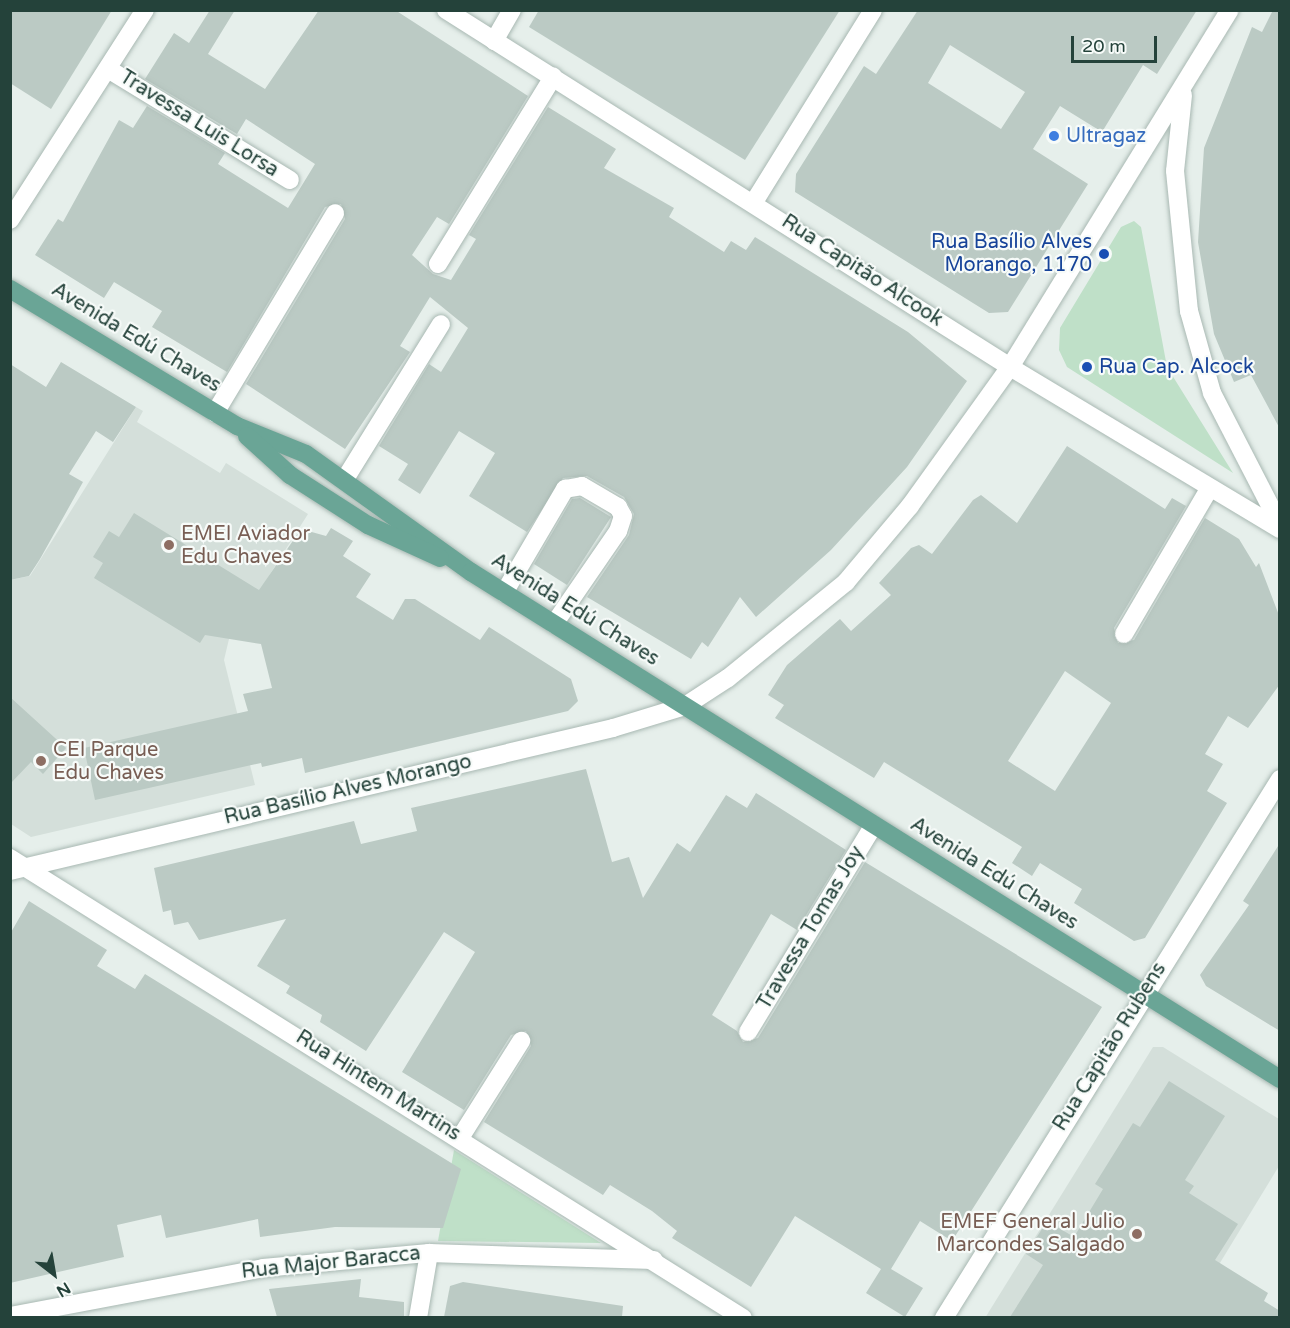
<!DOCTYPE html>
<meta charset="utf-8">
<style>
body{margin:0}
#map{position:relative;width:1290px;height:1328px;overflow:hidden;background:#e6efeb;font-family:"Varela Round",sans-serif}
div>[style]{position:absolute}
.built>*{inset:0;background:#d4dfda}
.green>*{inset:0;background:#bfe0c8}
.building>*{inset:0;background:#bbcac4}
.roads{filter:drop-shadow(0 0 2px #a8b8b2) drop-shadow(0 0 2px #a8b8b2)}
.minor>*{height:18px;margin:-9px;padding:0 9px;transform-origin:9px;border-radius:9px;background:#fff}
.major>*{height:18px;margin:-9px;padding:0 9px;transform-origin:9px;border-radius:9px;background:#6aa596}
.dots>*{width:16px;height:16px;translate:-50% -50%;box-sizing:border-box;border:3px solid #f7fbf9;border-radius:50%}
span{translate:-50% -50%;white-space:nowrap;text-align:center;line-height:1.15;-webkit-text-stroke:4.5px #f7fbf9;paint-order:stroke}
.street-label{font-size:20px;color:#24423a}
.shop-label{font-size:20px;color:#366cbe}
.left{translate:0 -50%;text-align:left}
.transit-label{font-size:20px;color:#164399}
.right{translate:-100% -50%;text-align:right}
.education-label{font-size:20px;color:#785e54}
.frame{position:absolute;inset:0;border:12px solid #24423a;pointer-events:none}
.north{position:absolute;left:24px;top:1244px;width:60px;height:60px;-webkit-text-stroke:4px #f7fbf9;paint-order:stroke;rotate:149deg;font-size:16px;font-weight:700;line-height:24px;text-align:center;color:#24423a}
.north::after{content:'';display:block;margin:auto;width:21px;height:27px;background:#24423a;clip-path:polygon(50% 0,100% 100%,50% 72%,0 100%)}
.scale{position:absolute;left:1071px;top:36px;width:86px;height:27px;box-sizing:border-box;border:3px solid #24423a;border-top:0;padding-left:8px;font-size:18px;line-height:21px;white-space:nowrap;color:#24423a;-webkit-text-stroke:4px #f7fbf9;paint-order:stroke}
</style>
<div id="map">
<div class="built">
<div style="clip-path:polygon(136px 407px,143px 411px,137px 422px,220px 473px,226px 463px,308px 514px,229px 639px,224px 660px,255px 785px,31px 837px,11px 824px,10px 580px,30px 576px)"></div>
<div style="clip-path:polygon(1153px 1047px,1163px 1047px,1279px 1119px,1279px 1166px,1187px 1317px,985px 1318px)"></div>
</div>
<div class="green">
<div style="clip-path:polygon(1134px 221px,1141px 227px,1167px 367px,1233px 473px,1067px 367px,1059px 350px,1060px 328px,1121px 227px)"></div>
<div style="clip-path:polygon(454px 1150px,601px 1243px,438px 1241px)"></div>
</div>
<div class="building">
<div style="clip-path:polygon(10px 10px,112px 10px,51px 109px,10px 83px)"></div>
<div style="clip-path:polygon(210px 10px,235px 10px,208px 54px,265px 89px,319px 10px,395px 10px,528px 96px,449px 224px,437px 217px,412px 255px,433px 274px,451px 280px,476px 239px,469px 235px,548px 107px,616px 149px,604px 168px,674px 208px,669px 217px,724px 252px,731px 241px,746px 250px,755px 237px,908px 332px,967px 381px,907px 467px,831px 550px,756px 617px,740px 597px,708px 647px,702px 642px,691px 659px,587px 597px,629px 535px,634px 514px,624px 497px,587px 476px,563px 478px,527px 532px,469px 496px,495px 453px,459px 431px,420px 494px,398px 480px,408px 464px,379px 446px,429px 364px,441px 372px,468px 328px,430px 297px,400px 346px,410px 352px,345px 449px,246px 384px,345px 219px,341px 204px,325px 207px,227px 372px,152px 327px,162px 311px,114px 282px,104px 298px,35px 255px,58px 219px,63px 222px,119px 120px,133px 128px,147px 106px,225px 153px,218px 164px,288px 208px,315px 164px,246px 119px,237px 134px,145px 79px,174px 33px,189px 43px)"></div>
<div style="clip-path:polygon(539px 10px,840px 10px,745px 160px,529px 27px)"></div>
<div style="clip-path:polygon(evenodd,918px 10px,1197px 10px,1157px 74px,1143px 65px,1102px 132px,1060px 106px,1033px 149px,1088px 184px,1008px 312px,989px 313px,795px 192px,796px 174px,864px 66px,876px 74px,918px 10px,950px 45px,1025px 92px,1001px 129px,928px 83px,950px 45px)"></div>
<div style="clip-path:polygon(1273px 10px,1280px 10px,1280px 429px,1251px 375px,1234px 382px,1214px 334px,1198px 242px,1204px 148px,1252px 27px,1262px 32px)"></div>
<div style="clip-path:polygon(61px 362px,136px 407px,113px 442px,96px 431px,69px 474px,83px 482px,40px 559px,29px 576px,10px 580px,10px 364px,46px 387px)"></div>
<div style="clip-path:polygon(evenodd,1067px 446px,1165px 509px,1172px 498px,1186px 506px,1114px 628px,1118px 643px,1134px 640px,1205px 518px,1239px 539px,1256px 567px,1259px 563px,1280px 618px,1280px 684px,1248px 728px,1228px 716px,1205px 754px,1223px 764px,1207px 791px,1227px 803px,1145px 938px,1134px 941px,1074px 903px,1082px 889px,1040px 863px,1032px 876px,1012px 863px,1022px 847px,884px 762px,874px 778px,775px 718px,784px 705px,768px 695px,787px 665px,840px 619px,851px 631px,891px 595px,879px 583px,911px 548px,919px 545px,932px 554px,973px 500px,981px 495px,1017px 523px,1067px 446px,1065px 671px,1111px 703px,1055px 791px,1008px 761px,1065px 671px)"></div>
<div style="clip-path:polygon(580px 498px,611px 517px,567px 585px,534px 564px,572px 499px)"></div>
<div style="clip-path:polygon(134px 513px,259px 590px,301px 529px,326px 536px,331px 528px,353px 541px,343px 556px,371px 574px,356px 597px,393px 620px,405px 599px,415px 599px,480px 640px,489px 627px,571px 679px,578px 701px,568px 711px,305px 773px,302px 758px,262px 767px,261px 763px,95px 800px,84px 748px,248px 711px,243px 694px,272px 688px,261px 644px,205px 635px,200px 643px,94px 578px,103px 563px,93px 557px,109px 531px,119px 537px)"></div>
<div style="clip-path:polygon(10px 697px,66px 748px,43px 774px,31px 762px,10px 784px)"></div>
<div style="clip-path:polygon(586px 769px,612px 862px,629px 857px,643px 898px,677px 843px,690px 852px,726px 795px,747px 808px,756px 793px,846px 850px,797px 930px,771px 914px,712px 1015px,737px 1031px,743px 1042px,758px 1038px,865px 862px,1102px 1007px,952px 1241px,920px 1221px,891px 1269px,923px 1288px,905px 1317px,866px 1293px,881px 1269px,795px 1216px,751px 1287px,672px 1238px,677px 1231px,652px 1211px,610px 1185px,603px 1195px,484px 1122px,531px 1046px,526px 1031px,511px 1035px,464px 1110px,402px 1072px,475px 952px,444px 932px,366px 1051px,320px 1022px,322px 1015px,286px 993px,290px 986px,257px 966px,286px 919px,199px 940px,188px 922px,174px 925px,171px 910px,163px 912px,154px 868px,354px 821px,361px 844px,417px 831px,411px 808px)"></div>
<div style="clip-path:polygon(1280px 843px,1280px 1031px,1206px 986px,1200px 975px,1249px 905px,1243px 901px)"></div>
<div style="clip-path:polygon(29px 901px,107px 950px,97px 966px,135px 989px,145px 974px,461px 1169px,443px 1228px,335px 1227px,260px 1237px,258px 1219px,166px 1238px,161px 1215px,117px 1225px,124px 1257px,10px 1283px,10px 934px)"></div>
<div style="clip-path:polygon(1169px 1081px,1225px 1116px,1185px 1180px,1194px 1186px,1189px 1193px,1238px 1224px,1215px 1260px,1268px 1293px,1264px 1301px,1280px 1311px,1280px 1317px,1010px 1317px,1043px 1265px,1026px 1254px,1047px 1221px,1074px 1237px,1103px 1189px,1095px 1184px,1133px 1123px,1140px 1127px)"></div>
<div style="clip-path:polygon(361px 1279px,359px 1297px,404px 1302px,404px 1317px,277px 1317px,269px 1289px)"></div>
<div style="clip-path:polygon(463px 1282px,623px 1306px,622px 1317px,444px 1317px,450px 1286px)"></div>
</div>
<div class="roads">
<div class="minor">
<div style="left:446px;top:10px;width:667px;rotate:32.33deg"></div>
<div style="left:1010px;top:367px;width:315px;rotate:31deg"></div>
<div style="left:494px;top:41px;width:36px;rotate:-60deg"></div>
<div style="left:108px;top:69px;width:213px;rotate:31.4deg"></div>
<div style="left:1183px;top:95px;width:76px;rotate:96deg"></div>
<div style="left:1175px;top:171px;width:141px;rotate:84.3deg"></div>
<div style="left:1189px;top:311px;width:85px;rotate:74.3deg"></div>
<div style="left:1212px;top:393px;width:148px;rotate:62.7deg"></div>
<div style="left:754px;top:202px;width:226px;rotate:-58.2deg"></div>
<div style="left:10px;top:220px;width:250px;rotate:-57.3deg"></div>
<div style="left:438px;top:264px;width:220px;rotate:-58.4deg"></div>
<div style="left:215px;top:413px;width:233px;rotate:-59deg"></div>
<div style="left:345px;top:479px;width:182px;rotate:-58.2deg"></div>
<div style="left:504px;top:593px;width:121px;rotate:-59.6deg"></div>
<div style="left:565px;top:489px;width:17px;rotate:-10deg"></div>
<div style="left:582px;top:486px;width:42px;rotate:30.3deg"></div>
<div style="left:618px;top:507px;width:10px;rotate:61deg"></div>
<div style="left:623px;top:516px;width:16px;rotate:108deg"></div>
<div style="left:618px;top:531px;width:113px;rotate:124.5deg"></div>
<div style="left:1124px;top:634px;width:168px;rotate:-59.6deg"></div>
<div style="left:10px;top:858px;width:865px;rotate:32.11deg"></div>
<div style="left:10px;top:871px;width:620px;rotate:-13.34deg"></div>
<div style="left:613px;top:728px;width:75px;rotate:-17deg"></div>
<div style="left:685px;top:706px;width:51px;rotate:-33.1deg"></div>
<div style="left:728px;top:678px;width:152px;rotate:-39.1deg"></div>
<div style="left:846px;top:582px;width:99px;rotate:-49.9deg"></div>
<div style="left:910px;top:506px;width:171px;rotate:-54.3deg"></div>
<div style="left:1010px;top:367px;width:419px;rotate:-58.4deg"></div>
<div style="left:748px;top:1032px;width:242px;rotate:-58.7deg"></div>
<div style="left:460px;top:1138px;width:115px;rotate:-57.8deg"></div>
<div style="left:10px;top:1316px;width:258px;rotate:-10.7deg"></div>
<div style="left:263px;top:1268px;width:167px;rotate:-5.2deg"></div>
<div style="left:429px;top:1253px;width:225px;rotate:1.8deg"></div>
<div style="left:418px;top:1318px;width:66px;rotate:-80.4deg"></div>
<div style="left:944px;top:1318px;width:635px;rotate:-58.06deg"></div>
</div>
<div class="major">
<div style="left:10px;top:289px;width:265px;rotate:31.1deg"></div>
<div style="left:237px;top:426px;width:74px;rotate:22.1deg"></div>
<div style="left:306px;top:454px;width:203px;rotate:35.6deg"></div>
<div style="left:471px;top:572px;width:955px;rotate:32.08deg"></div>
<div style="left:247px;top:436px;width:58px;rotate:42.2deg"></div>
<div style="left:290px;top:475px;width:93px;rotate:32.7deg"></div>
<div style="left:368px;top:525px;width:79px;rotate:24.6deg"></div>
</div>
</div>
<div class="dots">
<div style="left:1054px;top:136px;background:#3f7fe0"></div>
<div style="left:1104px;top:254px;background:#1a4fb4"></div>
<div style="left:1087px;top:367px;background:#1a4fb4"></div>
<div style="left:169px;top:545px;background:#8d6e63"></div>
<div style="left:41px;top:761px;background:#8d6e63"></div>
<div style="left:1137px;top:1234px;background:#8d6e63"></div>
</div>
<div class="street-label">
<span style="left:199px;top:124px;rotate:32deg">Travessa Luis Lorsa</span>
<span style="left:862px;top:271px;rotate:33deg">Rua Capitão Alcook</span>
<span style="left:136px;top:338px;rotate:31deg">Avenida Edú Chaves</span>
<span style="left:575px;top:610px;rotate:32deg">Avenida Edú Chaves</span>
<span style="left:348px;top:790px;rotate:-13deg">Rua Basílio Alves Morango</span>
<span style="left:994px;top:874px;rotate:32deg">Avenida Edú Chaves</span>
<span style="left:811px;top:928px;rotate:-59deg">Travessa Tomas Joy</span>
<span style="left:1110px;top:1047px;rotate:-58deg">Rua Capitão Rubens</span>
<span style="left:378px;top:1086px;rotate:32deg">Rua Hintem Martins</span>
<span style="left:331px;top:1263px;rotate:-6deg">Rua Major Baracca</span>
</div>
<div class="shop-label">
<span class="left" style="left:1066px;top:136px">Ultragaz</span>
</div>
<div class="transit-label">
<span class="right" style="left:1092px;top:254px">Rua Basílio Alves<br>Morango, 1170</span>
<span class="left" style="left:1099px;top:367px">Rua Cap. Alcock</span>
</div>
<div class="education-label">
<span class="left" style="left:181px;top:546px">EMEI Aviador<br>Edu Chaves</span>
<span class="left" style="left:53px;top:762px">CEI Parque<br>Edu Chaves</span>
<span class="right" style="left:1125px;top:1234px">EMEF General Julio<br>Marcondes Salgado</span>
</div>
<div class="frame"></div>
<div class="north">N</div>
<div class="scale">20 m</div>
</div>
